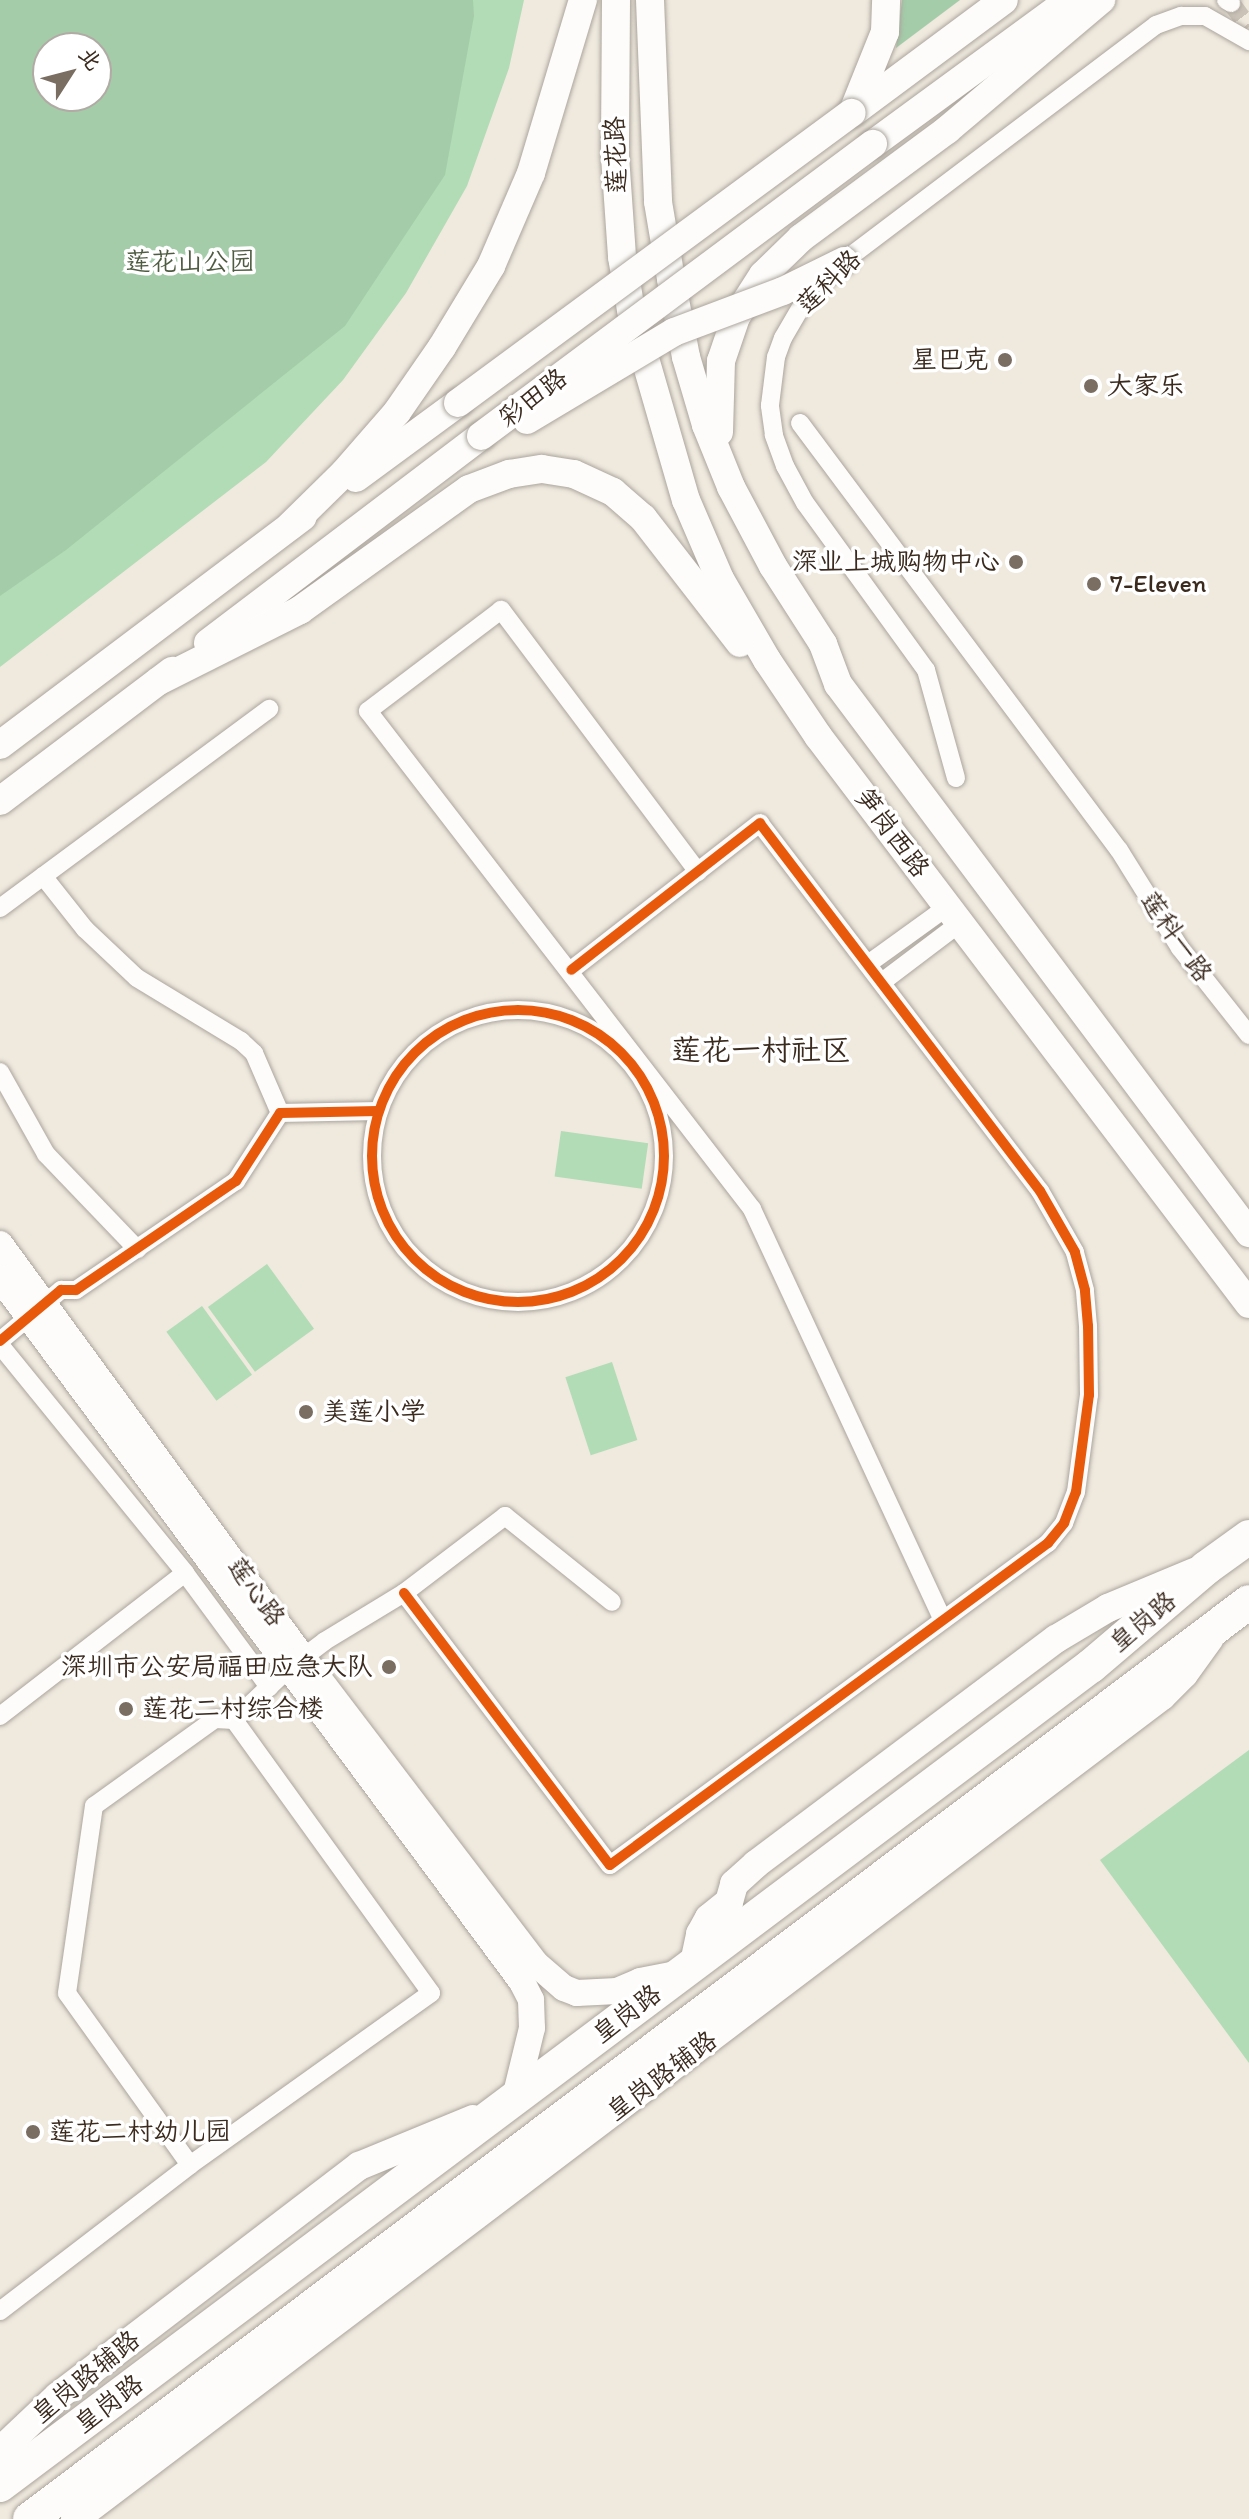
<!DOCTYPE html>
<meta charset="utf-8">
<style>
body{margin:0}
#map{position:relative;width:1249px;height:2519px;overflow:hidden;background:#efe9de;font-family:Itim,"LXGW WenKai TC",sans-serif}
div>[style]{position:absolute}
.green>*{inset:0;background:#b1dcb5;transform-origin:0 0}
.forest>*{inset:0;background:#a4cca9}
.street-tunnel>*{height:18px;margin-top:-9px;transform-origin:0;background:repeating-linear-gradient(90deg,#cbc3b8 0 18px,transparent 0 27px)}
.roads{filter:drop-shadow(0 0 2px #aba59d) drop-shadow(0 0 2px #aba59d)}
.street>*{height:18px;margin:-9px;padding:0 9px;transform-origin:9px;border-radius:9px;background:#fdfcfa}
.street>.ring{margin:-9px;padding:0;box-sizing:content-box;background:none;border:18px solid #fdfcfa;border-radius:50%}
.secondary>*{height:26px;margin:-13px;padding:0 13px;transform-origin:13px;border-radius:13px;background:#fdfcfa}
.primary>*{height:28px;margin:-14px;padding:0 14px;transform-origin:14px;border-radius:14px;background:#fdfcfa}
.highway>*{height:34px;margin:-17px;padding:0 17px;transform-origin:17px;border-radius:17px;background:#fdfcfa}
.bridges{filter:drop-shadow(0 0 2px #aba59d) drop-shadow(0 0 2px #aba59d)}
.primary-bridge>*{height:28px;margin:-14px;padding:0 14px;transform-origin:14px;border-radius:14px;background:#fdfcfa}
.cycleway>*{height:10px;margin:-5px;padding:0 5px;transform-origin:5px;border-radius:5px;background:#e8590c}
.cycleway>.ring{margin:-5px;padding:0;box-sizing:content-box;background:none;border:10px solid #e8590c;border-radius:50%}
.dots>*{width:22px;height:22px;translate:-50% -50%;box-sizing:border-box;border:4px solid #fff;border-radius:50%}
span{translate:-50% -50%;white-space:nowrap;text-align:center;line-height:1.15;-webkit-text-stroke:7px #fff;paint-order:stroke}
.street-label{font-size:26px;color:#3b2a1e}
.park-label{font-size:26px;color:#4f5c41}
.poi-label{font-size:26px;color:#3b2a1e}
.right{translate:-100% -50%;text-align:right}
.left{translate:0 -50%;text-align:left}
.quarter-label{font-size:30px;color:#3b2a1e}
.north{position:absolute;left:32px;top:32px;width:80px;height:80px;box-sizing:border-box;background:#fff;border:2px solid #b1aaa5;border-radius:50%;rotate:54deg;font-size:22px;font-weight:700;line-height:32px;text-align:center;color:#3b2a1e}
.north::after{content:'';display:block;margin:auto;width:28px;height:36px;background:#7a6d61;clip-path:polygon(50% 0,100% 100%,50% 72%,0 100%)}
</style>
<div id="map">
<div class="green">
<div style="clip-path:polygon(evenodd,0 0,524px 0,509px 68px,467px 186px,406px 293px,343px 380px,266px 462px,0 667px,0 0,48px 48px,96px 48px,96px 96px,48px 96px,48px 48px)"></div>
<div style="left:561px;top:1131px;width:88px;height:46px;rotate:8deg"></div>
<div style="left:267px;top:1264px;width:80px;height:73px;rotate:54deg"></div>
<div style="left:202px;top:1306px;width:85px;height:44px;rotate:54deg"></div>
<div style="left:612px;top:1362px;width:82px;height:49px;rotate:72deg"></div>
<div style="clip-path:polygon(1249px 1750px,1249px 2063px,1100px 1860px)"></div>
</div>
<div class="forest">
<div style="clip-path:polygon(evenodd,0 0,473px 0,474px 16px,445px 175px,345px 326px,66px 550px,0 596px,0 0,96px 48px,96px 96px,48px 96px,48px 48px,96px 48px)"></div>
<div style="clip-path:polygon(902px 0,960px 0,896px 48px)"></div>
</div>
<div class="street-tunnel">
<div style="left:1231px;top:3px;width:30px;rotate:53deg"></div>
</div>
<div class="roads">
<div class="street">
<div style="left:1226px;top:0;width:6px;rotate:31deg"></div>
<div style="left:800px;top:423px;width:533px;rotate:53.24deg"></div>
<div style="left:1119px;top:850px;width:115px;rotate:58.1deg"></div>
<div style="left:1180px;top:948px;width:111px;rotate:51.6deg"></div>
<div style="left:956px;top:778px;width:112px;rotate:-105.5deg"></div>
<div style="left:926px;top:670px;width:206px;rotate:-125.9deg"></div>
<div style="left:805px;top:503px;width:42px;rotate:-118.4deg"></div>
<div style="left:785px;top:466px;width:33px;rotate:-110deg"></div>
<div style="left:774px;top:435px;width:30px;rotate:-98deg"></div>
<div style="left:770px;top:405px;width:48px;rotate:-82.9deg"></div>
<div style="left:776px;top:357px;width:20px;rotate:-70deg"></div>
<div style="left:783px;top:338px;width:44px;rotate:-59.9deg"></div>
<div style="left:805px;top:300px;width:55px;rotate:-45deg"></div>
<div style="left:844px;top:261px;width:391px;rotate:-37.1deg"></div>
<div style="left:1156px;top:25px;width:27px;rotate:-20deg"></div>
<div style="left:1181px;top:16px;width:24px"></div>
<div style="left:1205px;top:16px;width:51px;rotate:29.6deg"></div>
<div style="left:698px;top:872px;width:328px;rotate:-126.9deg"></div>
<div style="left:501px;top:610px;width:167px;rotate:142.8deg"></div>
<div style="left:368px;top:711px;width:629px;rotate:52.36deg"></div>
<div style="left:752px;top:1209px;width:453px;rotate:65.1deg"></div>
<div style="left:43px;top:876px;width:68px;rotate:51.6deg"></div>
<div style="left:85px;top:929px;width:71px;rotate:43.3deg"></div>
<div style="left:137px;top:978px;width:122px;rotate:31.2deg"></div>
<div style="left:241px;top:1041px;width:18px;rotate:43deg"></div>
<div style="left:254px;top:1053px;width:65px;rotate:66.6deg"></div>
<div style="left:0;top:908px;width:335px;rotate:-36.5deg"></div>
<div style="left:868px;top:964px;width:97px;rotate:-35.8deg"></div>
<div style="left:882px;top:982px;width:98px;rotate:-37.1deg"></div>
<div class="ring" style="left:372px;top:1010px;width:274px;height:274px"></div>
<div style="left:0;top:1072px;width:94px;rotate:60.7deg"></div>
<div style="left:46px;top:1154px;width:132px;rotate:46.2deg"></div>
<div style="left:0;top:1341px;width:80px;rotate:-39.9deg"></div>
<div style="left:61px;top:1290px;width:15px"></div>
<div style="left:76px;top:1290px;width:194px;rotate:-34.3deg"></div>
<div style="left:236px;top:1181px;width:81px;rotate:-57.1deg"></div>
<div style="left:280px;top:1113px;width:98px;rotate:-1.2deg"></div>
<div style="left:0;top:1345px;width:294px;rotate:50.9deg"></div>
<div style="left:185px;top:1573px;width:142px;rotate:53.6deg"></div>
<div style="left:404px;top:1593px;width:341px;rotate:52.9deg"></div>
<div style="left:610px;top:1865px;width:544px;rotate:-36.32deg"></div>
<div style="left:1048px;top:1543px;width:26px;rotate:-51deg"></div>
<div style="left:1064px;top:1523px;width:33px;rotate:-69deg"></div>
<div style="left:1076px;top:1492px;width:98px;rotate:-82.4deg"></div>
<div style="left:1089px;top:1395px;width:69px;rotate:-90.8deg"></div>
<div style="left:1088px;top:1326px;width:36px;rotate:-95deg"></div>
<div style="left:1085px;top:1290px;width:39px;rotate:-105deg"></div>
<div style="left:1075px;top:1252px;width:70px;rotate:-119.8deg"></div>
<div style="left:1040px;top:1191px;width:462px;rotate:-127.3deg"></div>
<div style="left:760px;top:823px;width:239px;rotate:142.1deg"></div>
<div style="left:0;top:1716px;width:234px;rotate:-37.7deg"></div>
<div style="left:190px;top:2165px;width:211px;rotate:-125.6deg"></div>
<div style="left:67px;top:1993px;width:189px;rotate:-81.8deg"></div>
<div style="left:94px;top:1806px;width:149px;rotate:-35.7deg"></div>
<div style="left:215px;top:1719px;width:19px;rotate:3deg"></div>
<div style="left:234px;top:1720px;width:74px;rotate:-43.4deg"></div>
<div style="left:288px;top:1669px;width:46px;rotate:-37.1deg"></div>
<div style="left:325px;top:1641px;width:92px;rotate:-31.3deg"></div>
<div style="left:404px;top:1593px;width:127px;rotate:-37.3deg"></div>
<div style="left:505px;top:1516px;width:137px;rotate:38.8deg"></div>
<div style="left:0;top:2311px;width:240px;rotate:-37.5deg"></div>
<div style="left:190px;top:2165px;width:296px;rotate:-35.5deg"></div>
<div style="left:431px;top:1993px;width:337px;rotate:-125.8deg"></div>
</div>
<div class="secondary">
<div style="left:0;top:1244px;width:513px;rotate:53.8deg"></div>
<div style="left:303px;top:1658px;width:383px;rotate:52.7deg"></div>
<div style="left:535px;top:1963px;width:38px;rotate:41deg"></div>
<div style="left:564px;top:1988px;width:14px;rotate:21deg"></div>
<div style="left:577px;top:1993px;width:40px;rotate:-2.9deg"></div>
<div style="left:617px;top:1991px;width:25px;rotate:-23deg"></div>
<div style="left:640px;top:1981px;width:38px;rotate:-11deg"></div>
<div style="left:0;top:1278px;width:876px;rotate:53.44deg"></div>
<div style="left:522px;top:1982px;width:20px;rotate:63deg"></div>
<div style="left:531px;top:2000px;width:28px;rotate:88deg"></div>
<div style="left:532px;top:2028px;width:72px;rotate:103.7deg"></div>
</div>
<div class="primary">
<div style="left:616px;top:0;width:156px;rotate:90.4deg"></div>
<div style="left:615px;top:156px;width:101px;rotate:86deg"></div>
<div style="left:622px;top:257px;width:54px;rotate:80.4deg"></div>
<div style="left:631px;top:310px;width:198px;rotate:73.9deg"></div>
<div style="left:686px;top:500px;width:86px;rotate:66.7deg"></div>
<div style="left:720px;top:579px;width:94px;rotate:59.9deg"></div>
<div style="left:767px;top:660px;width:92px;rotate:56.1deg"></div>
<div style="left:818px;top:736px;width:713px;rotate:52.81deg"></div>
<div style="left:650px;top:0;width:202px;rotate:87.7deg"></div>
<div style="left:658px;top:202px;width:78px;rotate:80.4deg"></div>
<div style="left:671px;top:279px;width:79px;rotate:79.1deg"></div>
<div style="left:686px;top:357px;width:71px;rotate:73.6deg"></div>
<div style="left:706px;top:425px;width:67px;rotate:68deg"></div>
<div style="left:731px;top:487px;width:89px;rotate:62deg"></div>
<div style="left:773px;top:566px;width:93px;rotate:57.3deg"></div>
<div style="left:823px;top:644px;width:43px;rotate:69.4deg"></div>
<div style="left:838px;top:684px;width:686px;rotate:53.18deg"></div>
<div style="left:854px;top:109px;width:83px;rotate:-68.1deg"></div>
<div style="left:885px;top:32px;width:32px;rotate:-88deg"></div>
<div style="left:852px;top:113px;width:189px;rotate:-36.6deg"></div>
<div style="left:873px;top:144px;width:244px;rotate:-36.2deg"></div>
<div style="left:719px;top:432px;width:71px;rotate:-88.4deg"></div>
<div style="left:721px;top:361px;width:46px;rotate:-71.2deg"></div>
<div style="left:736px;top:317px;width:50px;rotate:-57.3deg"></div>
<div style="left:763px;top:275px;width:53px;rotate:-44.2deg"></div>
<div style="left:801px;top:238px;width:182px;rotate:-36.5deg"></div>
<div style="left:947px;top:130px;width:202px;rotate:-40.2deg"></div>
<div style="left:356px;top:478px;width:127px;rotate:-36.3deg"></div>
<div style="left:290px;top:526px;width:76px;rotate:-44.5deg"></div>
<div style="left:344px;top:473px;width:81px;rotate:-49deg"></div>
<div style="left:397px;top:412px;width:79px;rotate:-55.3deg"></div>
<div style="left:442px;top:347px;width:95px;rotate:-58.8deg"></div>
<div style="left:491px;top:266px;width:101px;rotate:-66.7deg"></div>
<div style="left:531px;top:173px;width:181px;rotate:-73.3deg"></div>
<div style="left:208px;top:643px;width:343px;rotate:-37.2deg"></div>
<div style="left:159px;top:681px;width:158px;rotate:-26.7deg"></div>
<div style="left:300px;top:610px;width:208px;rotate:-35.6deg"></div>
<div style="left:469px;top:489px;width:43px;rotate:-20.6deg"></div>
<div style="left:509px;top:474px;width:33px;rotate:-9deg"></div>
<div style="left:542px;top:469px;width:32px;rotate:9deg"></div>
<div style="left:574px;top:474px;width:43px;rotate:24.8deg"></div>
<div style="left:613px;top:492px;width:40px;rotate:41deg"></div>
<div style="left:643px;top:518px;width:158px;rotate:52.2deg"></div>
<div style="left:0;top:745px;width:379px;rotate:-37deg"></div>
<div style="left:0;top:801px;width:216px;rotate:-37.1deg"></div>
<div style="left:694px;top:1963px;width:30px;rotate:-78deg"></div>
<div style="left:700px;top:1934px;width:18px;rotate:-61deg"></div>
<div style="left:709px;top:1918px;width:26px;rotate:-39deg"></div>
<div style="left:729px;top:1902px;width:19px;rotate:-74deg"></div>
<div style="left:734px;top:1884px;width:30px;rotate:-42deg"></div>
<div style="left:756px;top:1864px;width:375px;rotate:-36.9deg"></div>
<div style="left:1056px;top:1639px;width:61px;rotate:-30.8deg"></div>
<div style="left:1108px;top:1608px;width:93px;rotate:-22.7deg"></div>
<div style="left:0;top:2451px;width:80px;rotate:-43.5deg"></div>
<div style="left:58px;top:2396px;width:379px;rotate:-37.4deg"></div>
<div style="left:359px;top:2166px;width:123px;rotate:-22.4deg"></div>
<div style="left:75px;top:2519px;width:1363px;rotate:-37.13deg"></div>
<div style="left:1162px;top:1696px;width:31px;rotate:-45deg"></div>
<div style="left:1184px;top:1674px;width:44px;rotate:-54.2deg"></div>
</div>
<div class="highway">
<div style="left:0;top:2485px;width:1364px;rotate:-36.9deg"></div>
<div style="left:1091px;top:1666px;width:151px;rotate:-40.4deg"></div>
<div style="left:1206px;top:1568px;width:53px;rotate:-35.8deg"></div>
<div style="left:30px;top:2519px;width:1525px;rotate:-36.95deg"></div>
</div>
</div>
<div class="bridges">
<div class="primary-bridge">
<div style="left:458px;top:403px;width:489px;rotate:-36.4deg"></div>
<div style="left:527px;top:420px;width:171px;rotate:-30.9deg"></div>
<div style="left:674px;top:332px;width:116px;rotate:-20.6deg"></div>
<div style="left:783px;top:291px;width:68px;rotate:-26.2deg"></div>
<div style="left:481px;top:436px;width:489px;rotate:-36.7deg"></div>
</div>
</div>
<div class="cycleway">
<div class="ring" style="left:372px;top:1010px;width:282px;height:282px"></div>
<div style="left:0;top:1341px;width:80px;rotate:-39.9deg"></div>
<div style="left:61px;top:1290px;width:15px"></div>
<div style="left:76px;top:1290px;width:194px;rotate:-34.3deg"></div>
<div style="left:236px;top:1181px;width:81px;rotate:-57.1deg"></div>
<div style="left:280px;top:1113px;width:98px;rotate:-1.2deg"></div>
<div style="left:404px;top:1593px;width:341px;rotate:52.9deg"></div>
<div style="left:610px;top:1865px;width:544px;rotate:-36.32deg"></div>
<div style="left:1048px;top:1543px;width:26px;rotate:-51deg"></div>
<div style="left:1064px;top:1523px;width:33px;rotate:-69deg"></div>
<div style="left:1076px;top:1492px;width:98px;rotate:-82.4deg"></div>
<div style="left:1089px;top:1395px;width:69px;rotate:-90.8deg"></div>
<div style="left:1088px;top:1326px;width:36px;rotate:-95deg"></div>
<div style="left:1085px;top:1290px;width:39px;rotate:-105deg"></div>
<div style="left:1075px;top:1252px;width:70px;rotate:-119.8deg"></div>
<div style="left:1040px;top:1191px;width:462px;rotate:-127.3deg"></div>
<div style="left:760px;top:823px;width:239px;rotate:142.1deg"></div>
</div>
<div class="dots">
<div style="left:1005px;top:360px;background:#7a6d61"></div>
<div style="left:1091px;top:386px;background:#7a6d61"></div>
<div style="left:1016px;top:562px;background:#7a6d61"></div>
<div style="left:1094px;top:584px;background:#7a6d61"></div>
<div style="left:306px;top:1412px;background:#7a6d61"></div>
<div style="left:389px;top:1667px;background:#7a6d61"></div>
<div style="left:126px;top:1709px;background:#7a6d61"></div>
<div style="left:33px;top:2132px;background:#7a6d61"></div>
</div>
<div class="street-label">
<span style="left:616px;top:155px;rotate:-92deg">莲花路</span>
<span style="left:829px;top:282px;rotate:-45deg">莲科路</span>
<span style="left:533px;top:398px;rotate:-37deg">彩田路</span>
<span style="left:892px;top:833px;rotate:53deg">笋岗西路</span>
<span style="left:1176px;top:937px;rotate:55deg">莲科一路</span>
<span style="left:256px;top:1592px;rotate:54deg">莲心路</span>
<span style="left:1143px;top:1622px;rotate:-40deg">皇岗路</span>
<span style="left:627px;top:2014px;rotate:-37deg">皇岗路</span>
<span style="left:662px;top:2076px;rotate:-37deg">皇岗路辅路</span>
<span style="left:86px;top:2377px;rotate:-39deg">皇岗路辅路</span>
<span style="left:109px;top:2404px;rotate:-37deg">皇岗路</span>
</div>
<div class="park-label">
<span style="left:190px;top:262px">莲花山公园</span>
</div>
<div class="poi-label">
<span class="right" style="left:989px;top:360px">星巴克</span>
<span class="left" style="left:1107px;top:386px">大家乐</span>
<span class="right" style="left:1000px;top:562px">深业上城购物中心</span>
<span class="left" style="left:1110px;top:584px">7-Eleven</span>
<span class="left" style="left:322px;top:1412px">美莲小学</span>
<span class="right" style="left:373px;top:1667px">深圳市公安局福田应急大队</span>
<span class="left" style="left:142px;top:1709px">莲花二村综合楼</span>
<span class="left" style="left:49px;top:2132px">莲花二村幼儿园</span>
</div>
<div class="quarter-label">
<span style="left:761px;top:1050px">莲花一村社区</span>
</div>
<div class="north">北</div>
</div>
